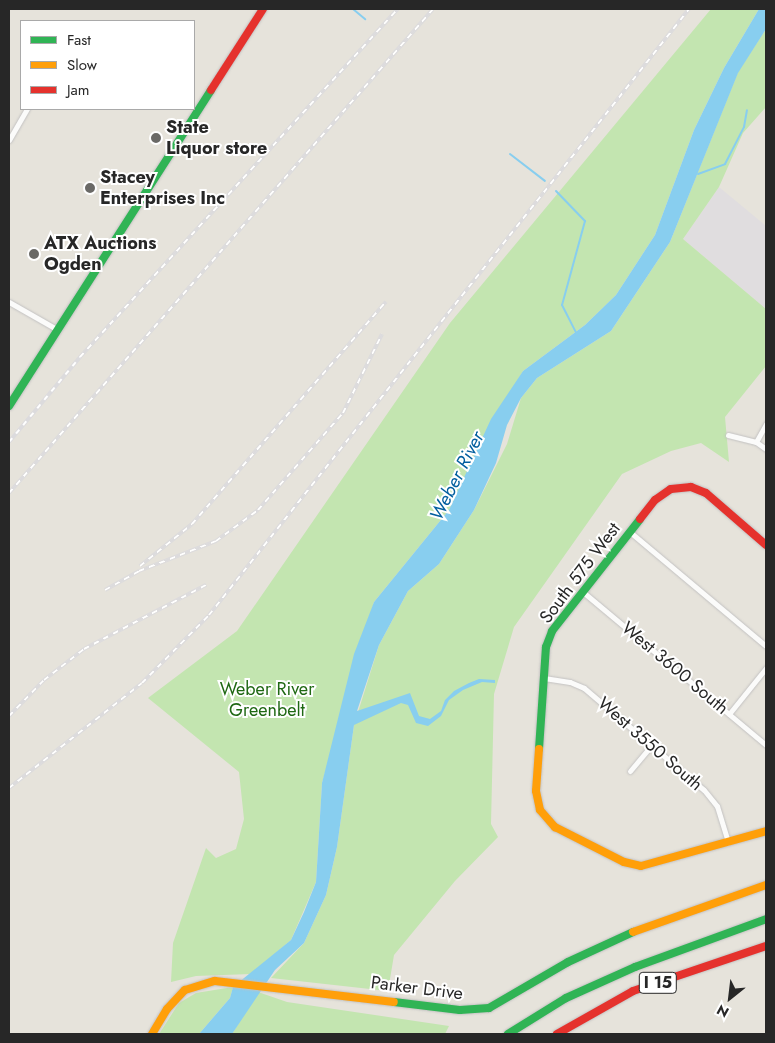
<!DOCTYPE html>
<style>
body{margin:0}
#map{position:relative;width:775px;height:1043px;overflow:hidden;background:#e6e3db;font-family:Jost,sans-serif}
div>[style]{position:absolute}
.industrial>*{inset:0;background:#e0dddf}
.green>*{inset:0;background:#c3e5b0}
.water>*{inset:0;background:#88ceef}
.stream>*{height:2px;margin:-1px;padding:0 1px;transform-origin:1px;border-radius:1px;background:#88ceef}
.roads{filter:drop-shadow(0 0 1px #c3c2c2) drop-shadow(0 0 1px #c3c2c2)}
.street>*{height:5px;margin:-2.5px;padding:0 2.5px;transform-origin:2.5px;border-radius:2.5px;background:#fbfbfa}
.fast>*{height:8px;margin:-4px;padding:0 4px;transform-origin:4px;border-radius:4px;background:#30b455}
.slow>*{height:8px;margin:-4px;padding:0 4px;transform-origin:4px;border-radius:4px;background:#ff9f0a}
.jam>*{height:8px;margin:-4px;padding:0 4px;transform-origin:4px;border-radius:4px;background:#e5322d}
.rail>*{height:4px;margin-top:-2px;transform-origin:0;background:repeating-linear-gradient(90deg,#fff 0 5.5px,#dcdbdd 0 11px);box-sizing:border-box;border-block:1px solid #dcdbdd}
.dots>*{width:14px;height:14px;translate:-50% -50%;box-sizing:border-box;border:2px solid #fff;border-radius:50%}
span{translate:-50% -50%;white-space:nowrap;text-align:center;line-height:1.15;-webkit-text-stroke:4px #fff;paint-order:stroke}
.shield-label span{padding:1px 4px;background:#fff;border:1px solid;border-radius:4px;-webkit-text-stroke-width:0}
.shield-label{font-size:16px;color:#272727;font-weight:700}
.poi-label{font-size:18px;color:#272727;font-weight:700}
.left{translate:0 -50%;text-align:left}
.street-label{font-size:18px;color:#272727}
.park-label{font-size:18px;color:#1f6813}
.water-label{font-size:19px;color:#035f9f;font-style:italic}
.frame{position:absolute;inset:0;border:10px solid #272727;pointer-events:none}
.legend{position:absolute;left:20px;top:20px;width:175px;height:90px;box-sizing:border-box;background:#fff;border:1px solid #a9a9a9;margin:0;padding:6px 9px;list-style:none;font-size:15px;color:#272727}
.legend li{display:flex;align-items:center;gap:10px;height:25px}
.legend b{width:25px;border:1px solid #a9a9a9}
.north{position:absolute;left:705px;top:973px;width:50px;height:50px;-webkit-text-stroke:4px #fff;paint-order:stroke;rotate:209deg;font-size:14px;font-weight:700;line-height:20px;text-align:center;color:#272727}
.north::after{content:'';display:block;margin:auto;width:18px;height:22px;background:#272727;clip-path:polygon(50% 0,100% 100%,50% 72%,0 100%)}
</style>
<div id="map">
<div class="industrial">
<div style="clip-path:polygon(719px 187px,766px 226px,766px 309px,683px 239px)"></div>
</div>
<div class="green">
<div style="clip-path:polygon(711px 9px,759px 9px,724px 68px,694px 130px,655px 235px,616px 295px,585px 325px,523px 371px,482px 442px,449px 510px,374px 602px,322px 783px,316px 882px,291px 940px,251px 974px,196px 976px,171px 982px,173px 943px,206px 848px,216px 858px,236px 849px,244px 819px,239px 772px,148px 698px,237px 631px,450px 323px)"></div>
<div style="clip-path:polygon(766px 29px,766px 107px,743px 133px,719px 187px,683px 239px,766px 309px,766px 366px,725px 417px,729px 462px,701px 443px,671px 451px,622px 474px,514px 627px,494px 694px,491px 824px,498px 837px,455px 881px,394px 955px,388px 991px,271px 978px,304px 943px,326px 895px,337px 847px,354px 725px,379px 645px,408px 591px,439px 564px,474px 510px,507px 444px,521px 398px,537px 378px,611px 331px,670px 242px,738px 72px)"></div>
<div style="clip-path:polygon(233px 987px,230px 998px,199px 1034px,159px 1034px,179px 1003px,196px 993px)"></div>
<div style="clip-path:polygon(258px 992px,287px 1002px,449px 1026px,445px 1034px,232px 1034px)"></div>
</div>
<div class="water">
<div style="clip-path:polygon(759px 9px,766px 9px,766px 29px,738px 73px,670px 242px,611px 331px,537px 378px,521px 398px,507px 425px,496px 463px,474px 510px,439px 564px,408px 591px,379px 645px,357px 711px,410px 693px,419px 716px,430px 719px,441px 711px,445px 700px,454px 691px,469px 683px,479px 679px,495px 680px,495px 683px,482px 682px,463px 690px,449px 700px,441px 716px,428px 726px,416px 723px,408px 705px,401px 703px,354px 725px,337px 847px,326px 895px,304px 943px,275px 970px,232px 1034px,199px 1034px,230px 998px,233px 987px,291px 940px,304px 912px,316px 882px,322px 783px,354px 654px,374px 602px,449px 510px,491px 419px,523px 371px,585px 325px,616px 295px,655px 235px,694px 130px,724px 68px)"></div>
</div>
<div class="stream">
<div style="left:353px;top:9px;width:16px;rotate:40deg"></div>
<div style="left:510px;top:154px;width:44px;rotate:37.6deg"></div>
<div style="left:698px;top:174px;width:29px;rotate:-20deg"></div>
<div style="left:725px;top:164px;width:42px;rotate:-62.8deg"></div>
<div style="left:744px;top:127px;width:17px;rotate:-80deg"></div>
<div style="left:556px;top:191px;width:42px;rotate:46deg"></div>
<div style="left:585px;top:221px;width:87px;rotate:105.3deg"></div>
<div style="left:562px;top:305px;width:33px;rotate:63deg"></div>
</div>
<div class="roads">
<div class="street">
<div style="left:9px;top:140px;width:36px;rotate:-60deg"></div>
<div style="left:9px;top:302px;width:56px;rotate:29.7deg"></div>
<div style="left:728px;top:435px;width:29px;rotate:14deg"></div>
<div style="left:756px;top:442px;width:12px;rotate:35deg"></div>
<div style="left:756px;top:442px;width:21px;rotate:-61deg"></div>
<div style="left:630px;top:532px;width:177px;rotate:40deg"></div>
<div style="left:583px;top:592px;width:239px;rotate:39.9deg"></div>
<div style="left:544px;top:678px;width:26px;rotate:9deg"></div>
<div style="left:570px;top:682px;width:15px;rotate:23deg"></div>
<div style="left:584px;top:688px;width:157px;rotate:40.4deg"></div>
<div style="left:704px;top:790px;width:21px;rotate:51deg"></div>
<div style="left:717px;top:806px;width:38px;rotate:73deg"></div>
<div style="left:729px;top:714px;width:59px;rotate:-51.2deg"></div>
<div style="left:630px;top:771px;width:34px;rotate:-50deg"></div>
</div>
<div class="fast">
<div style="left:9px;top:406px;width:375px;rotate:-57.4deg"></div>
<div style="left:539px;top:749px;width:102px;rotate:-86.1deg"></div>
<div style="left:546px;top:647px;width:17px;rotate:-69deg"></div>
<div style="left:552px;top:631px;width:142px;rotate:-51.8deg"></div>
<div style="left:394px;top:1002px;width:66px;rotate:6.9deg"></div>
<div style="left:460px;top:1010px;width:29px;rotate:-4deg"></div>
<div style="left:489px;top:1008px;width:91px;rotate:-30.2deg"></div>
<div style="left:568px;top:962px;width:72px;rotate:-24.8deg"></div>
<div style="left:508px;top:1034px;width:68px;rotate:-31.8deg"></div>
<div style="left:566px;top:998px;width:76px;rotate:-24.2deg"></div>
<div style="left:635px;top:967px;width:140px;rotate:-20.1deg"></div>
</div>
<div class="slow">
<div style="left:539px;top:749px;width:42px;rotate:94.1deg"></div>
<div style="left:536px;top:791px;width:19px;rotate:78deg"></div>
<div style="left:540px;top:810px;width:23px;rotate:49deg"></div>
<div style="left:555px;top:827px;width:77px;rotate:26.9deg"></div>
<div style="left:624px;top:862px;width:17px;rotate:13deg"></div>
<div style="left:641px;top:866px;width:130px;rotate:-15.6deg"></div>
<div style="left:633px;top:932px;width:141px;rotate:-19.5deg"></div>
<div style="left:152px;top:1034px;width:29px;rotate:-59deg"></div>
<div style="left:167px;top:1009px;width:26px;rotate:-47deg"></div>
<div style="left:185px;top:990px;width:31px;rotate:-17deg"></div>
<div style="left:215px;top:981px;width:180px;rotate:6.7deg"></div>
</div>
<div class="jam">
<div style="left:211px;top:90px;width:96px;rotate:-57.3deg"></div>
<div style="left:640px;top:519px;width:24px;rotate:-52deg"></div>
<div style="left:655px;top:500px;width:19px;rotate:-35deg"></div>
<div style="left:671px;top:489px;width:20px;rotate:-6deg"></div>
<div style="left:691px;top:487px;width:16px;rotate:22deg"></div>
<div style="left:706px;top:493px;width:79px;rotate:40.9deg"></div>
<div style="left:557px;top:1034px;width:87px;rotate:-29.5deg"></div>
<div style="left:633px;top:991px;width:140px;rotate:-18.7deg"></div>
</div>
</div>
<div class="rail">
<div style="left:9px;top:442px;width:111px;rotate:-50.1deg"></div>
<div style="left:80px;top:357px;width:471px;rotate:-47.6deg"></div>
<div style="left:9px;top:493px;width:643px;rotate:-48.78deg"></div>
<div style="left:140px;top:566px;width:67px;rotate:-38.9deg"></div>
<div style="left:192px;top:524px;width:295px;rotate:-48.9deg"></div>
<div style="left:105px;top:590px;width:39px;rotate:-29deg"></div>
<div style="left:139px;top:571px;width:83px;rotate:-21.3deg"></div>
<div style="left:216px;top:541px;width:52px;rotate:-36.4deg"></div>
<div style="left:258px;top:510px;width:129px;rotate:-48.8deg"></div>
<div style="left:343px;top:413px;width:88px;rotate:-63.7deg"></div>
<div style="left:9px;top:716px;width:50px;rotate:-45.8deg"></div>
<div style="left:44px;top:680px;width:51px;rotate:-37.8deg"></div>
<div style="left:84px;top:649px;width:138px;rotate:-27.7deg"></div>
<div style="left:9px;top:788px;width:169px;rotate:-38.3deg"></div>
<div style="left:142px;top:683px;width:95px;rotate:-45.4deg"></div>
<div style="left:209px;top:615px;width:773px;rotate:-51.62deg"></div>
</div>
<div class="dots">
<div style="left:156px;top:138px;background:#6a6966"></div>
<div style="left:90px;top:188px;background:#6a6966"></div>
<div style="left:34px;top:254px;background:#6a6966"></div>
</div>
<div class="shield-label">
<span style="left:658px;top:983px">I 15</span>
</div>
<div class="poi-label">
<span class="left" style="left:166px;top:138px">State<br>Liquor store</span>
<span class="left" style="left:100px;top:188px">Stacey<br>Enterprises Inc</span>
<span class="left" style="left:44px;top:254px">ATX Auctions<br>Ogden</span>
</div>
<div class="street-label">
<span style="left:580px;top:573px;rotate:-53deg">South 575 West</span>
<span style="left:675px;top:668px;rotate:40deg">West 3600 South</span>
<span style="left:650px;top:744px;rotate:41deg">West 3550 South</span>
<span style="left:417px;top:988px;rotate:7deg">Parker Drive</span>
</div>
<div class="park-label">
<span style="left:267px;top:700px">Weber River<br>Greenbelt</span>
</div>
<div class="water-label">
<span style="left:457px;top:476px;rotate:-63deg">Weber River</span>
</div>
<div class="frame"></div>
<ul class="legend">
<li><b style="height:6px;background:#30b455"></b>Fast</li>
<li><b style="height:6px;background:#ff9f0a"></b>Slow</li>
<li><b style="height:6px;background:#e5322d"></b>Jam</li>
</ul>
<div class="north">N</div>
</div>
